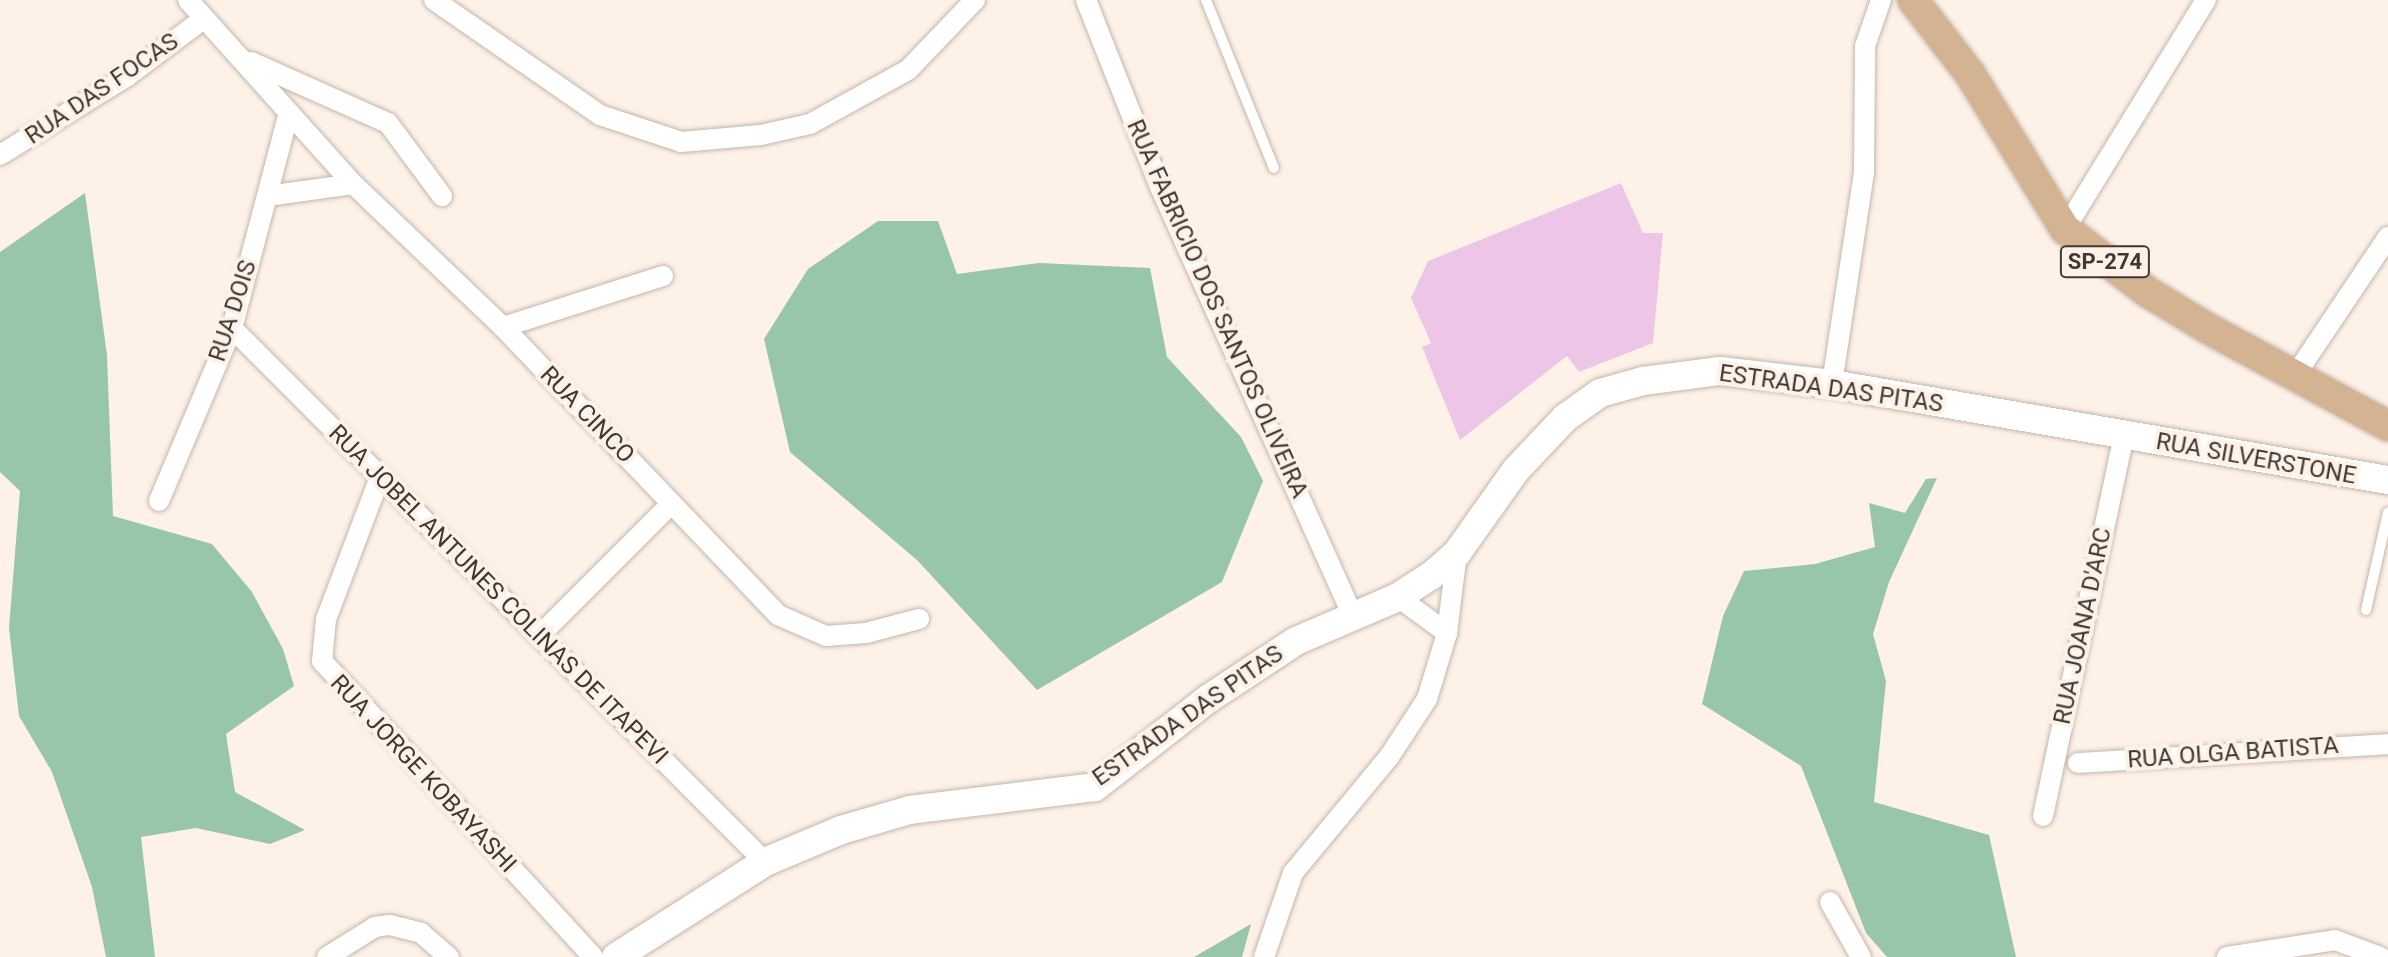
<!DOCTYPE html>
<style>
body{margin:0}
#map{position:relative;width:2388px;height:957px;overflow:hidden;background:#fef2e8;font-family:Roboto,sans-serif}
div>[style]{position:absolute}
.forest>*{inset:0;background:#98c6a9}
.building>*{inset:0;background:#edc6e7}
.roads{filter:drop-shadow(0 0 2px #c5b6aa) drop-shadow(0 0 2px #c5b6aa)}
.lane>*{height:10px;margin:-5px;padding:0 5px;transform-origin:5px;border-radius:5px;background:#fff}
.street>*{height:20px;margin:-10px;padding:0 10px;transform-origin:10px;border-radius:10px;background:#fff}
.secondary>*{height:28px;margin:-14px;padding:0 14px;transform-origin:14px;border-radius:14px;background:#fff}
.primary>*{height:30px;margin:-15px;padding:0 15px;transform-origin:15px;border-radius:15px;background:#d3b392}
span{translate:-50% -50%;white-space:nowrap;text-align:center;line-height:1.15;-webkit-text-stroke:8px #fef2e8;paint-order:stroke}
.shield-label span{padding:2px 6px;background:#fef2e8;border:2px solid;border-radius:6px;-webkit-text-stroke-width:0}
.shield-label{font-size:22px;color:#3f3833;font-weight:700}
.street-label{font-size:24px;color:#3f3833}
</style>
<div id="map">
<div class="forest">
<div style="clip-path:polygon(85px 193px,107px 355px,113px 516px,212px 544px,252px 592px,283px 649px,294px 686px,226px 734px,235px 792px,305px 830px,270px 844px,196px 828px,141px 837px,155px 957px,106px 957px,92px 887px,52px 772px,19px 716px,9px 628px,20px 491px,0 472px,0 252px)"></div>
<div style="clip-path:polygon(878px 221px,938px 221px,957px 274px,1039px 263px,1150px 268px,1167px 357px,1241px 437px,1263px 481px,1222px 582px,1037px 690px,918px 561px,790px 452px,764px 339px,808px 269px)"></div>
<div style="clip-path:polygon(1937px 478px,1889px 582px,1873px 634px,1886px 681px,1874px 802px,1989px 835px,2016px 957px,1887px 957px,1866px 933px,1801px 766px,1702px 704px,1723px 616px,1744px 571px,1815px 564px,1875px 547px,1869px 503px,1905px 513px,1926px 479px)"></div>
<div style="clip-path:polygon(1251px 924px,1242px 957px,1194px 957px)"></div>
</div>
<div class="building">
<div style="clip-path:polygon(1621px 183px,1643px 233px,1663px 233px,1653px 343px,1579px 372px,1567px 356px,1460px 440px,1422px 347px,1431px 343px,1411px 298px,1428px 261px)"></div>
</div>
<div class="roads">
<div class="lane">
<div style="left:1206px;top:0;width:181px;rotate:68deg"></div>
<div style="left:2366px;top:610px;width:100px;rotate:-77.3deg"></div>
</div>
<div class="street">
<div style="left:188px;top:0;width:247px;rotate:48.1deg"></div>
<div style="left:353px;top:184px;width:207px;rotate:43.6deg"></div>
<div style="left:503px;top:327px;width:398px;rotate:46.3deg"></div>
<div style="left:778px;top:615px;width:52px;rotate:23.6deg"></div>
<div style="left:826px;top:636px;width:40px;rotate:-4.3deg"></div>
<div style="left:866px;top:633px;width:55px;rotate:-14.8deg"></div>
<div style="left:434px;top:0;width:202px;rotate:34.7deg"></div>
<div style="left:600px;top:115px;width:85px;rotate:18.4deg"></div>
<div style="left:681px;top:142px;width:80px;rotate:-5deg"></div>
<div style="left:761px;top:135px;width:50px;rotate:-12.7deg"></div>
<div style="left:810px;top:124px;width:112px;rotate:-28.9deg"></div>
<div style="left:908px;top:70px;width:97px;rotate:-46.3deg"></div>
<div style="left:1086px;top:0;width:203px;rotate:68.4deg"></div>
<div style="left:1161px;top:189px;width:469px;rotate:65.8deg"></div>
<div style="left:251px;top:62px;width:150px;rotate:24deg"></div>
<div style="left:388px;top:123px;width:91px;rotate:53.5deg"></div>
<div style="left:0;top:155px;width:148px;rotate:-31.8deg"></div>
<div style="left:126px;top:77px;width:95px;rotate:-36.9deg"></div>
<div style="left:267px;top:196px;width:87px;rotate:-7.9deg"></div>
<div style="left:2065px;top:229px;width:269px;rotate:-58.4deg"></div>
<div style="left:503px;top:327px;width:168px;rotate:-17.7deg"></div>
<div style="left:232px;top:328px;width:754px;rotate:45.05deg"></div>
<div style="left:2294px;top:377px;width:169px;rotate:-56.1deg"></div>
<div style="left:1832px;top:384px;width:213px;rotate:-81.4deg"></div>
<div style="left:1864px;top:173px;width:127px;rotate:-89.5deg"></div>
<div style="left:1865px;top:46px;width:49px;rotate:-70.8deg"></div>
<div style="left:380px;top:477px;width:152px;rotate:110.8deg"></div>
<div style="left:326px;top:619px;width:42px;rotate:95.4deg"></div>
<div style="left:322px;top:661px;width:401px;rotate:47.5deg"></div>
<div style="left:159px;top:501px;width:188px;rotate:-67.1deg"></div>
<div style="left:232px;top:328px;width:222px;rotate:-75.2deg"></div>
<div style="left:1398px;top:597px;width:61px;rotate:36.3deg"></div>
<div style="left:539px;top:636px;width:187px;rotate:-45deg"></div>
<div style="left:2078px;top:763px;width:311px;rotate:-3.5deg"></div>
<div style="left:2043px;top:816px;width:389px;rotate:-78deg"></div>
<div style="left:1830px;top:902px;width:63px;rotate:60.6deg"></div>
<div style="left:327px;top:957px;width:57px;rotate:-32deg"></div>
<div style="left:375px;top:927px;width:15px;rotate:-8deg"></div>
<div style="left:390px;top:925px;width:32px;rotate:14deg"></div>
<div style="left:421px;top:933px;width:37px;rotate:41deg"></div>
<div style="left:1264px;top:957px;width:89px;rotate:-71deg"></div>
<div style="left:1293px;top:873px;width:151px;rotate:-50.4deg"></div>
<div style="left:1389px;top:757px;width:69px;rotate:-56.8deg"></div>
<div style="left:1427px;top:699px;width:69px;rotate:-73.1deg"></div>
<div style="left:1447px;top:633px;width:81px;rotate:-82.9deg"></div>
<div style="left:2227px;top:957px;width:109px;rotate:-8.9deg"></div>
<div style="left:2335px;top:940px;width:48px;rotate:20.7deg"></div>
</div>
<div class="secondary">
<div style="left:616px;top:957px;width:177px;rotate:-32.5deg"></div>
<div style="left:765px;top:862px;width:82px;rotate:-22.8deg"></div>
<div style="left:841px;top:830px;width:72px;rotate:-16.2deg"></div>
<div style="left:910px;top:810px;width:186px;rotate:-7.1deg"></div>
<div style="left:1095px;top:787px;width:143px;rotate:-37.9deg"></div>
<div style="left:1208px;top:699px;width:105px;rotate:-33.4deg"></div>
<div style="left:1296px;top:641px;width:111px;rotate:-23.3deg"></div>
<div style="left:1398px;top:597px;width:40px;rotate:-32.9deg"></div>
<div style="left:1432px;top:575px;width:33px;rotate:-41deg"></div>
<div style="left:1457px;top:553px;width:102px;rotate:-54.6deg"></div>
<div style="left:1516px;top:470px;width:71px;rotate:-46.7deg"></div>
<div style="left:1565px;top:418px;width:43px;rotate:-35.5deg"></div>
<div style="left:1600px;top:393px;width:45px;rotate:-15.6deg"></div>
<div style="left:1643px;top:381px;width:78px;rotate:-7.4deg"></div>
<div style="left:1720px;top:371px;width:113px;rotate:6.6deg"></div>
<div style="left:1832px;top:384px;width:564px;rotate:9.8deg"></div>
</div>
<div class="primary">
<div style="left:1913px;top:0;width:93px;rotate:52.4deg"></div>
<div style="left:1970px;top:74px;width:182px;rotate:58.5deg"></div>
<div style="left:2065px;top:229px;width:102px;rotate:37.4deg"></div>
<div style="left:2146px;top:291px;width:71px;rotate:31.2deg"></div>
<div style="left:2207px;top:328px;width:206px;rotate:28.4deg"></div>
</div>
</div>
<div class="shield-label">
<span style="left:2105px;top:262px">SP-274</span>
</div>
<div class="street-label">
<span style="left:102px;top:89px;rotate:-34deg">RUA DAS FOCAS</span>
<span style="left:1217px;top:309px;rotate:66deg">RUA FABRICIO DOS SANTOS OLIVEIRA</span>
<span style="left:233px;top:311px;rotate:-72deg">RUA DOIS</span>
<span style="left:1831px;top:389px;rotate:8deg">ESTRADA DAS PITAS</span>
<span style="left:587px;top:415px;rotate:46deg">RUA CINCO</span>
<span style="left:2256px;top:459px;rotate:10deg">RUA SILVERSTONE</span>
<span style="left:498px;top:595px;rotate:45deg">RUA JOBEL ANTUNES COLINAS DE ITAPEVI</span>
<span style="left:2083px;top:626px;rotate:-78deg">RUA JOANA D'ARC</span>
<span style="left:1188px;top:716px;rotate:-35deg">ESTRADA DAS PITAS</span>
<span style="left:2233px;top:753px;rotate:-4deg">RUA OLGA BATISTA</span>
<span style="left:423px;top:774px;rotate:47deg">RUA JORGE KOBAYASHI</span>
</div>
</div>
